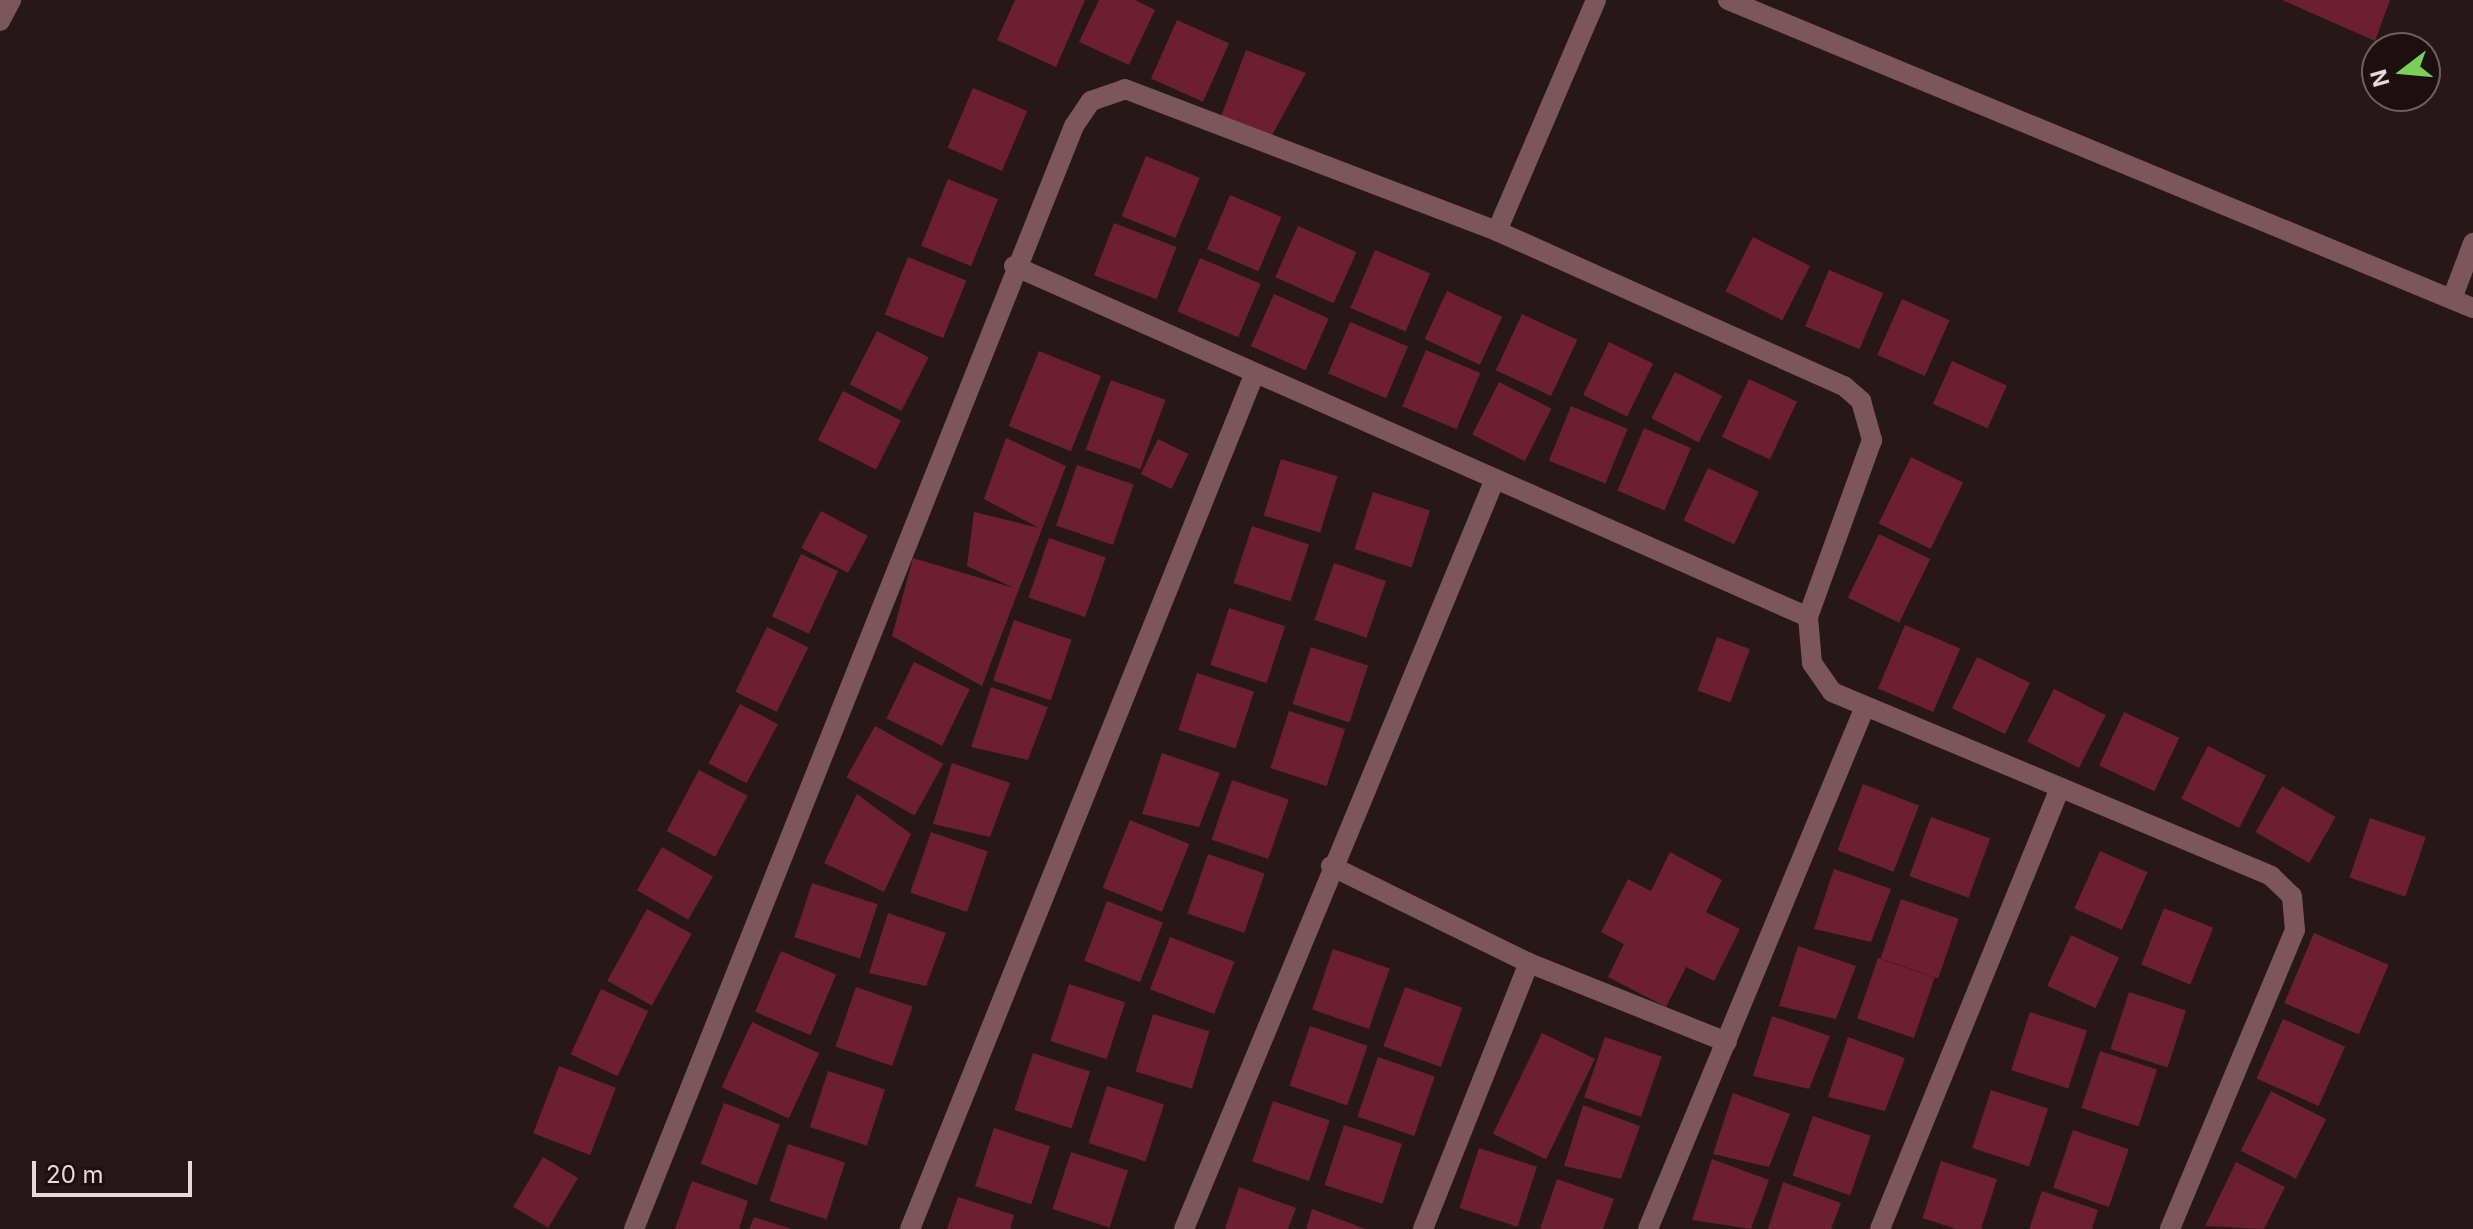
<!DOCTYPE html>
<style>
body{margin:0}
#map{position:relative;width:2473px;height:1229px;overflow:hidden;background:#271719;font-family:Inter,sans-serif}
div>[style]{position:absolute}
.building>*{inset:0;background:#6b1f31;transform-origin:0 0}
.minor>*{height:20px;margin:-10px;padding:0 10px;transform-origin:10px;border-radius:10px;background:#7b575c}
.tertiary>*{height:20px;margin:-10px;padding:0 10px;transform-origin:10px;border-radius:10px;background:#7b575c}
span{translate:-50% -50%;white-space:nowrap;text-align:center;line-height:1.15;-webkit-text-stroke:8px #1d0e10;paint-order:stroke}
.north{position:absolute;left:2361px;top:32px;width:80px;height:80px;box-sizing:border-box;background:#1d0e10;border:2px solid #6e6062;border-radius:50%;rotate:254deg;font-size:22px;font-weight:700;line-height:32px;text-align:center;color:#e7dadc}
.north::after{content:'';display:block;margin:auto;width:28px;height:36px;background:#79d157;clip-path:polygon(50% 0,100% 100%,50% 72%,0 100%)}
.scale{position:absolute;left:32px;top:1161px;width:160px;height:36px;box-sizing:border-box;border:4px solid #e7dadc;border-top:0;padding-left:10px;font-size:24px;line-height:28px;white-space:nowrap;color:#e7dadc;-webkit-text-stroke:6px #1d0e10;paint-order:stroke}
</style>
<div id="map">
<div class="building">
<div style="clip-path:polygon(1015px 0,1085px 0,1056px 67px,997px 40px)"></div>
<div style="clip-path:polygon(1099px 0,1135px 0,1155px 10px,1129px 65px,1079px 42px)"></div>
<div style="clip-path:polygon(2282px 0,2390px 0,2375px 41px)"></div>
<div style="left:1177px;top:20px;width:57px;height:64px;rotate:24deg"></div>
<div style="clip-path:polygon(1246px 50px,1306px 73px,1270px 139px,1220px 119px)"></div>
<div style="left:973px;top:88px;width:59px;height:65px;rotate:23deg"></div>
<div style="left:1146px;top:156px;width:58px;height:65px;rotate:22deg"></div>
<div style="left:948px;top:179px;width:54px;height:72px;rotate:22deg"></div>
<div style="left:1230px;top:195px;width:56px;height:59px;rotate:23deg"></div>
<div style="left:1114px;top:223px;width:67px;height:56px;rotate:21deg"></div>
<div style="left:1298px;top:226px;width:64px;height:56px;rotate:24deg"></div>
<div style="left:1753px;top:237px;width:64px;height:61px;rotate:27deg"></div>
<div style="left:1375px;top:250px;width:60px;height:63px;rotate:23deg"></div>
<div style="left:908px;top:257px;width:63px;height:62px;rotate:22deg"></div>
<div style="left:1200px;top:258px;width:66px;height:58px;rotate:23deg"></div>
<div style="left:1829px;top:270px;width:59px;height:61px;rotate:23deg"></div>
<div style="left:1447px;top:291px;width:61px;height:53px;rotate:25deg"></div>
<div style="left:1274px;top:294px;width:60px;height:57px;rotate:24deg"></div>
<div style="left:1902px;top:299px;width:52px;height:61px;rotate:24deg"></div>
<div style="left:1522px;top:314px;width:61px;height:62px;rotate:25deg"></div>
<div style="left:1350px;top:322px;width:63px;height:56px;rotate:23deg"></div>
<div style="left:877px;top:331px;width:58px;height:60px;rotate:27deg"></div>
<div style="left:1609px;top:342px;width:49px;height:59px;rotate:26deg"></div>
<div style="left:1426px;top:350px;width:59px;height:61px;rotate:23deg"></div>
<div style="left:1039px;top:351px;width:67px;height:81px;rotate:22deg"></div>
<div style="left:1952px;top:361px;width:60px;height:47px;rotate:24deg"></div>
<div style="left:1675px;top:372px;width:53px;height:52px;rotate:27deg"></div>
<div style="left:1749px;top:379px;width:53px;height:64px;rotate:25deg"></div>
<div style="left:1111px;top:380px;width:58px;height:74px;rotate:20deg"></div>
<div style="left:1499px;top:382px;width:59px;height:59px;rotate:27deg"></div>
<div style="left:843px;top:391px;width:65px;height:55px;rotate:27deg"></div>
<div style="left:1571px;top:406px;width:61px;height:59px;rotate:22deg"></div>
<div style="left:1644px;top:428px;width:51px;height:68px;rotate:23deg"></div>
<div style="clip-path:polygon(1006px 438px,1066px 466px,982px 686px,892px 636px,913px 558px,1014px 588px,967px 566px,974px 512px,1039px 528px,984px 499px)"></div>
<div style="left:1158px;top:439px;width:34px;height:39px;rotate:26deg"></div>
<div style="left:1911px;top:457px;width:58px;height:74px;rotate:26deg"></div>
<div style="left:1281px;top:459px;width:59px;height:59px;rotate:17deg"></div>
<div style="left:1077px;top:465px;width:60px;height:64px;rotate:19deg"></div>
<div style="left:1708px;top:468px;width:56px;height:58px;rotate:25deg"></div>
<div style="left:1373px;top:492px;width:60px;height:60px;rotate:18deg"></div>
<div style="left:821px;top:511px;width:53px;height:42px;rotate:28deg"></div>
<div style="left:1252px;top:526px;width:60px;height:60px;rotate:18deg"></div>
<div style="left:1879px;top:534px;width:57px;height:71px;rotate:26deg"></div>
<div style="left:1049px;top:538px;width:60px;height:63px;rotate:19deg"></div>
<div style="left:801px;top:554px;width:41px;height:69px;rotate:25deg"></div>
<div style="left:1334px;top:563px;width:55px;height:60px;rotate:19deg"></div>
<div style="left:1229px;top:608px;width:59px;height:60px;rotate:18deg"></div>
<div style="left:1014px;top:620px;width:61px;height:64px;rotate:19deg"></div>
<div style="left:1905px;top:625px;width:60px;height:69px;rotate:23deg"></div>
<div style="left:767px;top:627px;width:46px;height:72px;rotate:26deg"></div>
<div style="left:1717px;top:637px;width:35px;height:57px;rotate:20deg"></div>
<div style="left:1311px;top:647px;width:60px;height:60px;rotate:18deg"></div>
<div style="left:1977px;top:657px;width:59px;height:57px;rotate:26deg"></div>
<div style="left:914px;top:662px;width:62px;height:63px;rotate:26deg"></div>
<div style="left:1197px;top:673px;width:60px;height:60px;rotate:18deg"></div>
<div style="clip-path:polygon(991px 687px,1048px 707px,1028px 760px,971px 747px)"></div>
<div style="left:2054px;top:689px;width:58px;height:59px;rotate:27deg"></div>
<div style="left:740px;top:704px;width:43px;height:67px;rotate:28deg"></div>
<div style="left:1289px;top:711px;width:59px;height:60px;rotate:18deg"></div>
<div style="left:2124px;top:712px;width:61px;height:59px;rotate:25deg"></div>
<div style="left:875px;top:726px;width:78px;height:59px;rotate:29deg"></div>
<div style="left:2208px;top:746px;width:65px;height:59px;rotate:27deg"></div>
<div style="clip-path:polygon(1162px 753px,1220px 773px,1199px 827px,1142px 814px)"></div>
<div style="clip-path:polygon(952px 763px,1010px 783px,990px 837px,933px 824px)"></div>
<div style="left:699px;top:770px;width:55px;height:69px;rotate:28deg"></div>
<div style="left:1232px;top:780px;width:60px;height:63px;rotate:19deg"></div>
<div style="left:1863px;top:784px;width:60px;height:71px;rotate:21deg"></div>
<div style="left:2282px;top:786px;width:62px;height:53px;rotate:30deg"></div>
<div style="clip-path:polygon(857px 794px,911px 834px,884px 892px,824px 863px)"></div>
<div style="left:1931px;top:817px;width:63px;height:63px;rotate:20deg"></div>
<div style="left:2370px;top:818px;width:59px;height:63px;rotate:19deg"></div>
<div style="left:1130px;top:820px;width:64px;height:73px;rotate:22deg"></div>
<div style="left:931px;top:832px;width:60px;height:64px;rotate:19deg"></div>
<div style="left:662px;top:847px;width:59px;height:50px;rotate:30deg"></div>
<div style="left:2100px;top:851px;width:52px;height:63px;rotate:24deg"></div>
<div style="clip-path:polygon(1670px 852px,1722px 880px,1706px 912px,1740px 929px,1714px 981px,1686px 967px,1666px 1007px,1608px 977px,1624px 944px,1601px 932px,1628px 879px,1651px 891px)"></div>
<div style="left:1208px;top:854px;width:60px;height:63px;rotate:19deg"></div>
<div style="clip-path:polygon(1834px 869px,1891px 889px,1871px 942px,1814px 929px)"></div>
<div style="left:812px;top:883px;width:69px;height:57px;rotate:18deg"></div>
<div style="left:1901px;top:899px;width:61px;height:63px;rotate:19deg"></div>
<div style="left:1107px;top:901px;width:60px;height:64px;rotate:21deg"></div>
<div style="left:2164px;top:908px;width:53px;height:61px;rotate:22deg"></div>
<div style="left:647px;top:909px;width:51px;height:82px;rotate:29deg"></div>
<div style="clip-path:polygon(888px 913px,946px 933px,926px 986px,869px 973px)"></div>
<div style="left:2314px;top:933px;width:81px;height:76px;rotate:23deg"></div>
<div style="left:2071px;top:935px;width:53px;height:56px;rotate:25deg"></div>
<div style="left:1170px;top:937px;width:69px;height:56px;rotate:21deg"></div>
<div style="clip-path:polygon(1798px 946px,1856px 966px,1836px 1019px,1779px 1006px)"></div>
<div style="left:1333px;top:949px;width:60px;height:64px;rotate:19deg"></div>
<div style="left:781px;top:951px;width:60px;height:66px;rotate:23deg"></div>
<div style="left:1878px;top:958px;width:60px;height:64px;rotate:19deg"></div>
<div style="left:1069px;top:984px;width:59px;height:60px;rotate:18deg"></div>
<div style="left:856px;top:987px;width:60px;height:63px;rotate:19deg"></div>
<div style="left:1405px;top:987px;width:61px;height:63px;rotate:20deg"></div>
<div style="left:601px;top:989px;width:52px;height:72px;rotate:25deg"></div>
<div style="left:2129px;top:992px;width:60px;height:60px;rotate:18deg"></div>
<div style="left:2030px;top:1012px;width:60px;height:61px;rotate:18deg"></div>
<div style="left:1153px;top:1014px;width:59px;height:60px;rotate:17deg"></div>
<div style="clip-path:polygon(1772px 1016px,1830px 1036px,1809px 1089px,1753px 1076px)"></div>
<div style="left:2283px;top:1019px;width:68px;height:65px;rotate:24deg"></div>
<div style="left:752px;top:1022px;width:74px;height:72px;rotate:25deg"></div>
<div style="left:1310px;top:1026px;width:61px;height:63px;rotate:19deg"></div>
<div style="left:1542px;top:1033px;width:59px;height:112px;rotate:26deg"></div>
<div style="left:1605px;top:1037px;width:60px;height:64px;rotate:19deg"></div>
<div style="clip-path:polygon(1848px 1037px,1905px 1058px,1885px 1111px,1828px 1097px)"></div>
<div style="left:2100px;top:1051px;width:60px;height:60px;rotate:18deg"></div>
<div style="left:1033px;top:1053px;width:60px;height:60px;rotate:18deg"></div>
<div style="left:1378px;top:1057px;width:60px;height:63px;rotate:19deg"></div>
<div style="left:559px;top:1066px;width:61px;height:72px;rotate:21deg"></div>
<div style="left:828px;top:1071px;width:60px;height:59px;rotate:18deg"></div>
<div style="left:1107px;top:1086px;width:60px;height:60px;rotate:18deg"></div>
<div style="left:1991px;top:1090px;width:60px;height:61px;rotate:18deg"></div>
<div style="left:2271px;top:1091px;width:62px;height:67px;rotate:27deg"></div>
<div style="clip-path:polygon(1733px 1093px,1790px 1114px,1769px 1167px,1713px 1154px)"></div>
<div style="left:1273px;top:1101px;width:60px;height:64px;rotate:19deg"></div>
<div style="left:724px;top:1103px;width:60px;height:65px;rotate:21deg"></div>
<div style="clip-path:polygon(1583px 1105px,1640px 1126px,1621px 1179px,1564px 1166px)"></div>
<div style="left:1813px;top:1116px;width:61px;height:63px;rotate:19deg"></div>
<div style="left:1344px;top:1125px;width:61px;height:63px;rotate:18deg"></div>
<div style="left:994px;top:1128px;width:59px;height:61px;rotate:18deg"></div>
<div style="left:2073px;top:1130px;width:59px;height:61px;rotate:19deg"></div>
<div style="left:788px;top:1144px;width:60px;height:60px;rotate:18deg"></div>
<div style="left:1479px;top:1148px;width:61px;height:63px;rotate:18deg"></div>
<div style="left:1071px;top:1152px;width:60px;height:60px;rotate:18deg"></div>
<div style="left:543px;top:1157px;width:41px;height:58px;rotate:31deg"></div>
<div style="clip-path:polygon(1712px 1159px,1769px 1180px,1751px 1229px,1692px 1220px)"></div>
<div style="left:1941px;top:1161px;width:59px;height:60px;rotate:18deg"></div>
<div style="clip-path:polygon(2236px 1162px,2285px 1187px,2264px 1229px,2205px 1226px)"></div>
<div style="clip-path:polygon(1557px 1179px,1614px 1199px,1603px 1229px,1540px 1229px)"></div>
<div style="clip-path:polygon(692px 1181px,748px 1201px,739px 1229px,675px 1229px)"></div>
<div style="clip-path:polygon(1783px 1182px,1841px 1203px,1831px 1229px,1768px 1229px)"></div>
<div style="clip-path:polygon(1239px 1187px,1296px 1208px,1288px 1229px,1225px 1229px)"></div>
<div style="clip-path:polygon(2042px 1191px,2098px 1210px,2092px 1229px,2029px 1229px)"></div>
<div style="clip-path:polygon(958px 1197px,1014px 1215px,1010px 1229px,947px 1229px)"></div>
<div style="clip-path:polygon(1312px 1209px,1366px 1229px,1306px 1229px)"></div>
<div style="clip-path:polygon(754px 1217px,789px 1228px,789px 1229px,749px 1229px)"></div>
</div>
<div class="minor">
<div style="left:0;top:21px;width:24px;rotate:-62deg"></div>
<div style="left:1497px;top:231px;width:251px;rotate:-66.8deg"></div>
<div style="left:1014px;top:266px;width:868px;rotate:23.85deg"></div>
<div style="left:2452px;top:299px;width:60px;rotate:-69.4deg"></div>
<div style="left:1331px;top:866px;width:220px;rotate:26.1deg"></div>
<div style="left:1529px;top:963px;width:213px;rotate:21.8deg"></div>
<div style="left:634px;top:1229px;width:1188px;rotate:-68.25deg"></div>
<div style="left:1074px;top:126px;width:30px;rotate:-56deg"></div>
<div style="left:1091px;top:101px;width:36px;rotate:-19deg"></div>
<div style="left:1125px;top:89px;width:398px;rotate:20.9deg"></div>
<div style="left:1497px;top:231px;width:380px;rotate:24.1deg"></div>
<div style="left:1844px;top:386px;width:23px;rotate:41deg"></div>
<div style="left:1861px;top:401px;width:41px;rotate:74.2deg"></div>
<div style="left:1872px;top:440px;width:188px;rotate:109.9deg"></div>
<div style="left:1808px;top:617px;width:46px;rotate:85deg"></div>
<div style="left:1812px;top:663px;width:35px;rotate:55deg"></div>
<div style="left:1832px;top:692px;width:476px;rotate:22.7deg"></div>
<div style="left:2271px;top:876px;width:29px;rotate:44deg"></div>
<div style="left:2292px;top:896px;width:34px;rotate:85deg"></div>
<div style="left:2295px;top:930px;width:324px;rotate:112.7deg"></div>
<div style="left:910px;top:1229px;width:921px;rotate:-68.06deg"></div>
<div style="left:1184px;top:1229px;width:812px;rotate:-67.48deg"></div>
<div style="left:1423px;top:1229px;width:286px;rotate:-68.3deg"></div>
<div style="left:1648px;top:1229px;width:563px;rotate:-67.44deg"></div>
<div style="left:1880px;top:1229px;width:476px;rotate:-67.8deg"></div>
</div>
<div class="tertiary">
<div style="left:1728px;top:0;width:806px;rotate:22.46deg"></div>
</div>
<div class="north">N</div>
<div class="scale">20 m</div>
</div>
